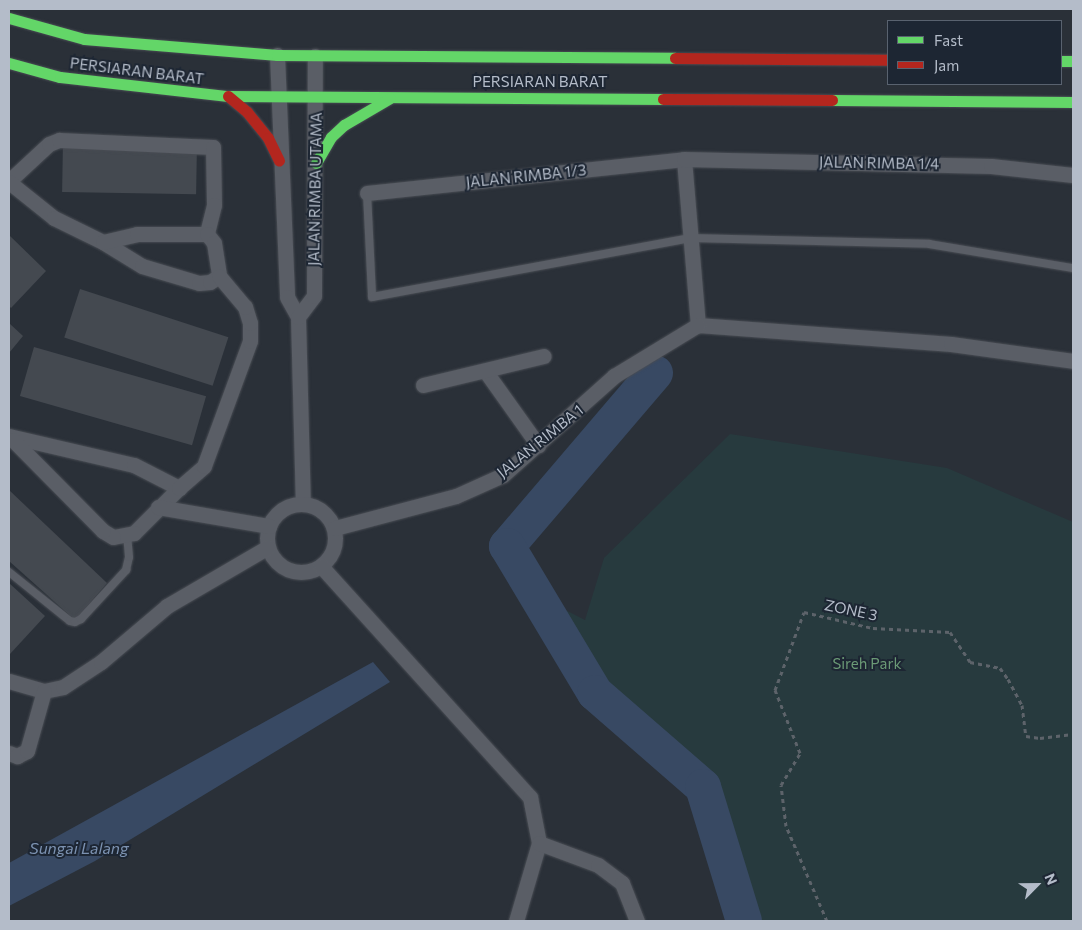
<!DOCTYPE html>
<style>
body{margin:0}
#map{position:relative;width:1082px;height:930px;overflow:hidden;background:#2a3038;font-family:Commissioner,sans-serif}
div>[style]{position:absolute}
.green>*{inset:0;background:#273a3e}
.water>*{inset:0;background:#384963}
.river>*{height:36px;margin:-18px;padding:0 18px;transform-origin:18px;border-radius:18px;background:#384963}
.building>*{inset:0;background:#444950;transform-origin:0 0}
.path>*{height:3px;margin-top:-1.5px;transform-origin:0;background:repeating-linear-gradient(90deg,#5d636a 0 4px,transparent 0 8px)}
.roads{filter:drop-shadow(0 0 1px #484c53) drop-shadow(0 0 1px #484c53)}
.lane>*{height:8px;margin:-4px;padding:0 4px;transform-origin:4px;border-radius:4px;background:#5a5e66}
.street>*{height:15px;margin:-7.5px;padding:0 7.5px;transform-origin:7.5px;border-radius:7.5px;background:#5a5e66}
.street>.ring{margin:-7.5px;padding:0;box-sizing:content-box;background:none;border:15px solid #5a5e66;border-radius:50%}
.fast>*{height:11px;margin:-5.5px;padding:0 5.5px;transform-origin:5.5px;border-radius:5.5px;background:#63d668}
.jam>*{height:11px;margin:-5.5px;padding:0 5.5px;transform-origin:5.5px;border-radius:5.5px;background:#b3261e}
span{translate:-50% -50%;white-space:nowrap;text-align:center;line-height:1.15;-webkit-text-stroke:4px #1d2633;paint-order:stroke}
.street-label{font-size:15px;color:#b4bcc9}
.park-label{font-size:15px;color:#6b9a76}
.water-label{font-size:16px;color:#7c92b1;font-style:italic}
.frame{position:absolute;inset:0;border:10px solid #b4bcc9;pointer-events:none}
.legend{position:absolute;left:887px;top:20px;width:175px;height:65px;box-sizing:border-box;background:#1d2633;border:1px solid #59626f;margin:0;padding:6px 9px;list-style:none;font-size:15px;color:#b4bcc9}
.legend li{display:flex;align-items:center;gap:10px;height:25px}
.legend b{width:25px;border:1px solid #59626f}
.north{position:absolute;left:1012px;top:860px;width:50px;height:50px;-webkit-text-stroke:4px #1d2633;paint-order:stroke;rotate:67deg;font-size:14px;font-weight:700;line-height:20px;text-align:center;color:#b4bcc9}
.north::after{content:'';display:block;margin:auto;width:18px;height:22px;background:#b4bcc9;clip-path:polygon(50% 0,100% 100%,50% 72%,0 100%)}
</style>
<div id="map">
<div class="green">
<div style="clip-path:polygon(730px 434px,947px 468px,1073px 522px,1073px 921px,744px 921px,703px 787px,595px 693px,536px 595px,585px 620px,604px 558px)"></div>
</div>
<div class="water">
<div style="clip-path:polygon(373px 662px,390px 682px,95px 861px,9px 906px,9px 863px)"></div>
</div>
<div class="river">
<div style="left:655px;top:373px;width:228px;rotate:130.5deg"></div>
<div style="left:507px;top:546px;width:171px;rotate:59.1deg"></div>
<div style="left:595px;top:693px;width:143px;rotate:41deg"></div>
<div style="left:703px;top:787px;width:140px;rotate:73deg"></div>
</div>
<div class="building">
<div style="left:63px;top:141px;width:134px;height:51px;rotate:1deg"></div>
<div style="clip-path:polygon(9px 235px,46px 271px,11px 308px,9px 306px)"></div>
<div style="left:80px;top:289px;width:156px;height:51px;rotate:18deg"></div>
<div style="clip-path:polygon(9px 323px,23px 336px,9px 353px)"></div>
<div style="left:34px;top:347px;width:179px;height:51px;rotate:16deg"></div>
<div style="clip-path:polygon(9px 490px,107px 583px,75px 620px,9px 561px)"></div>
<div style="clip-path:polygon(9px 583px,45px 616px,10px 654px,9px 653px)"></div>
</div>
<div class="path">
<div style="left:827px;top:921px;width:103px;rotate:-113.3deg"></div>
<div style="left:786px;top:826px;width:41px;rotate:-97deg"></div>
<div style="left:781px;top:785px;width:37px;rotate:-59deg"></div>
<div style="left:800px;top:753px;width:68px;rotate:-111.6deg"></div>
<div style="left:775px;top:690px;width:83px;rotate:-69.6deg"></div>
<div style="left:804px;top:612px;width:71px;rotate:13.1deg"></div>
<div style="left:873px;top:628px;width:77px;rotate:3deg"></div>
<div style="left:950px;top:632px;width:36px;rotate:56deg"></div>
<div style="left:970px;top:662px;width:31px;rotate:11deg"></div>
<div style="left:1000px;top:668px;width:14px;rotate:54deg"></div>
<div style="left:1008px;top:679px;width:30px;rotate:62deg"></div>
<div style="left:1022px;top:705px;width:31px;rotate:83deg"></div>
<div style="left:1026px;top:736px;width:14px;rotate:8deg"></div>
<div style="left:1040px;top:738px;width:33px;rotate:-7deg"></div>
</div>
<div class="roads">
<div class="lane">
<div style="left:367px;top:193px;width:104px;rotate:87.2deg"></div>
<div style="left:372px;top:297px;width:324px;rotate:-10.5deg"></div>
<div style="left:691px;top:238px;width:238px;rotate:1.4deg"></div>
<div style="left:929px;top:244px;width:146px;rotate:9.5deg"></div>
<div style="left:9px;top:572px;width:78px;rotate:38.8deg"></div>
<div style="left:70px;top:621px;width:5px;rotate:11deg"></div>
<div style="left:75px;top:622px;width:7px;rotate:-27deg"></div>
<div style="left:81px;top:619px;width:67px;rotate:-47.4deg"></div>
<div style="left:126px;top:570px;width:13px;rotate:-77deg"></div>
<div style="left:129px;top:557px;width:21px;rotate:-95deg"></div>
</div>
<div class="street">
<div style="left:277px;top:55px;width:242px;rotate:87.6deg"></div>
<div style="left:287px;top:297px;width:23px;rotate:61deg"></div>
<div style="left:298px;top:317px;width:186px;rotate:88.5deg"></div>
<div style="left:684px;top:159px;width:167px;rotate:85.2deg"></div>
<div style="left:9px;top:181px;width:54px;rotate:-42.8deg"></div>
<div style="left:49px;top:144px;width:11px;rotate:-22deg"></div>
<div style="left:59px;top:140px;width:154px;rotate:2.6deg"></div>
<div style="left:213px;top:147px;width:58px;rotate:89deg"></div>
<div style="left:214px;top:205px;width:30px;rotate:104deg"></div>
<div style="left:9px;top:182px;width:58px;rotate:38.7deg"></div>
<div style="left:54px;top:218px;width:55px;rotate:26.1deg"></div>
<div style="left:103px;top:242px;width:46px;rotate:31.6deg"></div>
<div style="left:142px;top:266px;width:59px;rotate:16.6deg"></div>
<div style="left:199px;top:283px;width:11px;rotate:-5deg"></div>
<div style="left:210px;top:282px;width:11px;rotate:-34deg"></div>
<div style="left:367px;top:193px;width:319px;rotate:-6.1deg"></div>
<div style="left:684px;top:159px;width:307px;rotate:1.3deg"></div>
<div style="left:991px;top:166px;width:82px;rotate:6.3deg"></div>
<div style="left:103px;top:242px;width:35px;rotate:-13deg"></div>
<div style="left:137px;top:234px;width:70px"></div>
<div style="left:207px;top:234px;width:11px;rotate:52deg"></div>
<div style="left:214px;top:243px;width:33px;rotate:81deg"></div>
<div style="left:298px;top:317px;width:26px;rotate:-53deg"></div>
<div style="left:314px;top:296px;width:240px;rotate:-89.8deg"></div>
<div style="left:698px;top:325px;width:254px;rotate:4.3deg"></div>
<div style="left:951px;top:344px;width:123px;rotate:7.9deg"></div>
<div style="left:486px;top:372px;width:90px;rotate:54.5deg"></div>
<div style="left:423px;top:385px;width:124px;rotate:-13.5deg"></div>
<div style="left:9px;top:436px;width:128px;rotate:13.1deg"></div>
<div style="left:134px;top:465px;width:51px;rotate:27.1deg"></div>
<div style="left:179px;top:488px;width:64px;rotate:135deg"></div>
<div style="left:134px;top:533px;width:21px;rotate:169deg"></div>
<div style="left:113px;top:537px;width:12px;rotate:-149deg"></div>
<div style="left:103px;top:531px;width:128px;rotate:-134.7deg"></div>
<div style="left:179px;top:488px;width:33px;rotate:-41deg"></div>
<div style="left:204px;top:466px;width:133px;rotate:-69.8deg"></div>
<div style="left:250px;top:341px;width:18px;rotate:-90deg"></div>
<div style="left:250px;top:323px;width:17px;rotate:-107deg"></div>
<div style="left:245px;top:307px;width:40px;rotate:-130deg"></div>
<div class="ring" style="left:267px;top:504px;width:53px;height:53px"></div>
<div style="left:158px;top:507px;width:113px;rotate:9.7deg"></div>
<div style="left:335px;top:528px;width:125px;rotate:-14.8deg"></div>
<div style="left:456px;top:496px;width:51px;rotate:-24.1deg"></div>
<div style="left:503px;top:475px;width:149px;rotate:-41.7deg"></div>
<div style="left:614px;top:376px;width:98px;rotate:-31.3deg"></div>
<div style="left:321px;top:566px;width:312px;rotate:47.9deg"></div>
<div style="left:530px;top:797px;width:47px;rotate:78.9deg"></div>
<div style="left:539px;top:843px;width:81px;rotate:106.4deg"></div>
<div style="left:9px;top:681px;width:36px;rotate:16deg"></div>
<div style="left:44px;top:691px;width:19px;rotate:-12deg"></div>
<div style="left:63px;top:687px;width:45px;rotate:-33.3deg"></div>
<div style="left:101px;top:662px;width:87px;rotate:-40.3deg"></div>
<div style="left:167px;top:606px;width:117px;rotate:-30.3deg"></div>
<div style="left:9px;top:753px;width:9px;rotate:21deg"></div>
<div style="left:17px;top:756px;width:11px;rotate:-27deg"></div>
<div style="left:27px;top:751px;width:62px;rotate:-74.2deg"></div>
<div style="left:539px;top:843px;width:63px;rotate:20.4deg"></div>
<div style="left:598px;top:865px;width:30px;rotate:37deg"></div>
<div style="left:622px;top:883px;width:41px;rotate:68.5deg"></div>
</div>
<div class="fast">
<div style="left:9px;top:18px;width:78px;rotate:15.6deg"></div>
<div style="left:84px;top:39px;width:194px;rotate:4.7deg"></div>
<div style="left:277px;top:55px;width:398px;rotate:0.4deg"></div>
<div style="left:1061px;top:61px;width:12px"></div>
<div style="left:9px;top:63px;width:53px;rotate:15.4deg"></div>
<div style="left:60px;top:77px;width:169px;rotate:6.5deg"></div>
<div style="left:228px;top:96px;width:435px;rotate:0.4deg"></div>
<div style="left:832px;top:100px;width:241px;rotate:0.5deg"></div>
<div style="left:316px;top:163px;width:30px;rotate:-60deg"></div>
<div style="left:331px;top:137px;width:18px;rotate:-43deg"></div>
<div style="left:344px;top:125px;width:53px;rotate:-30.4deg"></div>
</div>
<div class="jam">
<div style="left:675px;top:58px;width:213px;rotate:0.5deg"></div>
<div style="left:228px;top:96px;width:25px;rotate:40deg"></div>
<div style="left:247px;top:112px;width:33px;rotate:51deg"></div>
<div style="left:268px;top:138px;width:25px;rotate:64deg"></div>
<div style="left:663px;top:99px;width:169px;rotate:0.3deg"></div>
</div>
</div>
<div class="street-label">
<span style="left:137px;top:71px;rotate:7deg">PERSIARAN BARAT</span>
<span style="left:540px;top:82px">PERSIARAN BARAT</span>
<span style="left:879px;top:163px;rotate:1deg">JALAN RIMBA 1/4</span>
<span style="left:526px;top:176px;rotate:-6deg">JALAN RIMBA 1/3</span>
<span style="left:315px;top:189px;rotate:-89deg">JALAN RIMBA UTAMA</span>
<span style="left:540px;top:441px;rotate:-39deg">JALAN RIMBA 1</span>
<span style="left:851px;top:610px;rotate:12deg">ZONE 3</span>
</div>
<div class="park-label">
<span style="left:867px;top:664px">Sireh Park</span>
</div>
<div class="water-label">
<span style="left:79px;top:848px">Sungai Lalang</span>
</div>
<div class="frame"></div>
<ul class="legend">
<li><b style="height:6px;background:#63d668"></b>Fast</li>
<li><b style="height:6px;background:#b3261e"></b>Jam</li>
</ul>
<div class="north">N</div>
</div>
